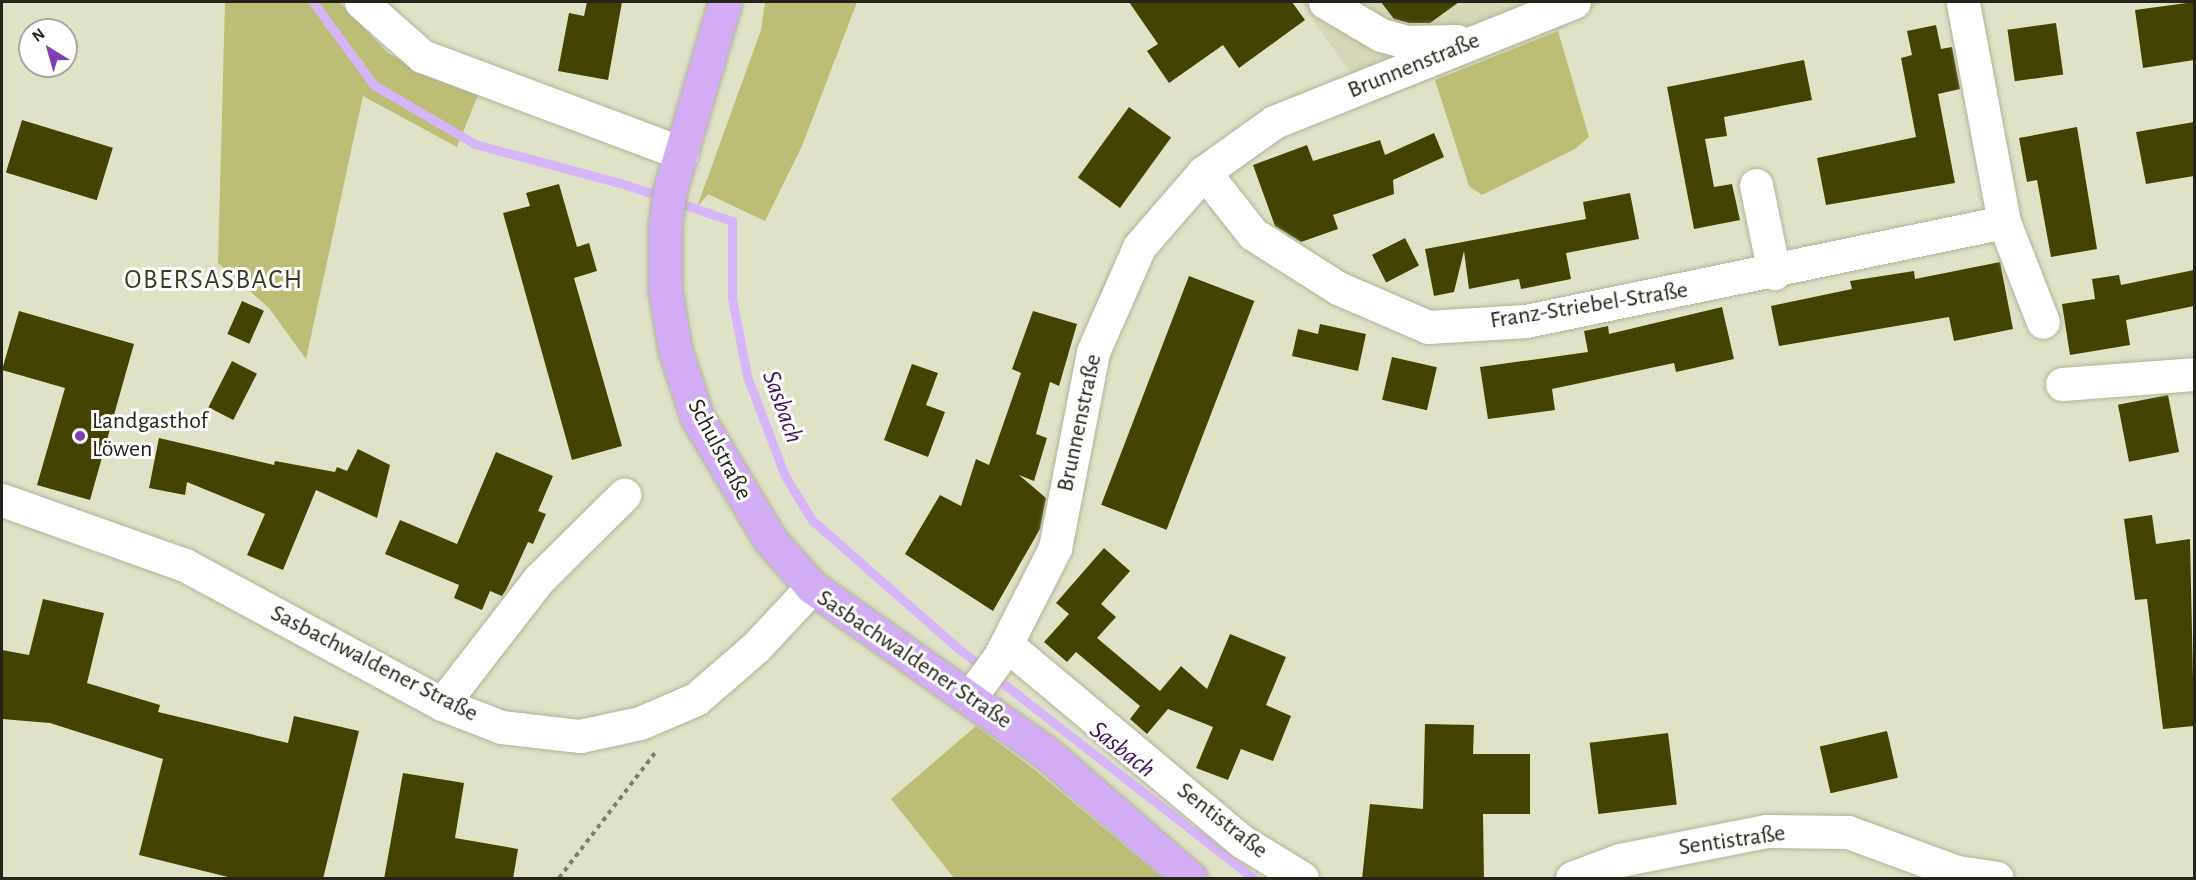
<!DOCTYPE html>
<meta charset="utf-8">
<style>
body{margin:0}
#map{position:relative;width:2196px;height:880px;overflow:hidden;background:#e0e2c8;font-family:"Alegreya Sans",sans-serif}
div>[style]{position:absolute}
.built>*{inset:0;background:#d5d7b6}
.green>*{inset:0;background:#bcbe75}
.stream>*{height:9px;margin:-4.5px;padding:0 4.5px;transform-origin:4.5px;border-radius:4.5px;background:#d7b5fa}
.building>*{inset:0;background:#434300;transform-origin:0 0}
.path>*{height:4px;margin-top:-2px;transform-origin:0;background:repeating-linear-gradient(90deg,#7e7f6d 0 4.5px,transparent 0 9px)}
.roads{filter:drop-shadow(0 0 2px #b0b299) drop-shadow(0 0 2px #b0b299)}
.minor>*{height:33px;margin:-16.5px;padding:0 16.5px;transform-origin:16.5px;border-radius:16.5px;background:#fff}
.major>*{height:33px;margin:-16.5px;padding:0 16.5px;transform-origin:16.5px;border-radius:16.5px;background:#d3adf5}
.dots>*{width:16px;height:16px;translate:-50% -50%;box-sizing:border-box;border:3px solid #fff;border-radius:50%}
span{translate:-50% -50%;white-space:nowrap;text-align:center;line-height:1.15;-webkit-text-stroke:6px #fff;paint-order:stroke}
.street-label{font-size:24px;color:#232319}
.poi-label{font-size:24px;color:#232319}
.left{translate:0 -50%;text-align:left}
.water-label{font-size:26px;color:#411362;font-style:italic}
.quarter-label{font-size:27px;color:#3a3b25;letter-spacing:1.5px}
.frame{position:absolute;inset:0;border:3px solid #232319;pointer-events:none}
.north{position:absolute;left:18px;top:18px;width:60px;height:60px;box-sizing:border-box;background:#fff;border:2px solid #a7a7a3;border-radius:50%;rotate:323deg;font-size:16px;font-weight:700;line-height:24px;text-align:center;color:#232319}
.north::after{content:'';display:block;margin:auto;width:21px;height:27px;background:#803fb3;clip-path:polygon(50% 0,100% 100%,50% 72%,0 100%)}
</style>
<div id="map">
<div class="built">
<div style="clip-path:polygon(1301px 2px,1603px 2px,1558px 31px,1371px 103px)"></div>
</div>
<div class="green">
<div style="clip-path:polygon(225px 2px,339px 2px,388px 53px,421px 72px,480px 90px,457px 147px,363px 96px,306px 359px,269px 308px,218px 263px)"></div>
<div style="clip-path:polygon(765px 2px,857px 2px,802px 146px,765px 221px,708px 194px,697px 207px,761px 30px)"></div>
<div style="clip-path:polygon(1558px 31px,1589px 137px,1575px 149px,1482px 195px,1469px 186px,1435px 80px)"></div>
<div style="clip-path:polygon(976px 726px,1035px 770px,1163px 878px,954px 878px,891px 799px)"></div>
</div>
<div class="stream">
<div style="left:313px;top:2px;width:103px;rotate:53.7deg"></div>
<div style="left:374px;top:85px;width:117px;rotate:30.3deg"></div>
<div style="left:475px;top:144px;width:157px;rotate:15.1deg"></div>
<div style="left:627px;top:185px;width:111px;rotate:18.9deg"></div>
<div style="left:732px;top:221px;width:77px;rotate:90deg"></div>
<div style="left:732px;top:298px;width:79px;rotate:79.1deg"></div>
<div style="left:747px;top:376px;width:107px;rotate:69.2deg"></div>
<div style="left:785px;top:476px;width:52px;rotate:58.5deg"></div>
<div style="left:812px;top:520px;width:196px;rotate:41.3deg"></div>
<div style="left:959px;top:649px;width:373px;rotate:37.9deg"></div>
</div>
<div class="building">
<div style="clip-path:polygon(587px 2px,622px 2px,608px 80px,558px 71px,569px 13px,584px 16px)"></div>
<div style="clip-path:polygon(1129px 2px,1292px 2px,1305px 20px,1239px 68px,1223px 45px,1169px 83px,1147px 51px,1158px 44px)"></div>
<div style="clip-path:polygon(1381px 2px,1459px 2px,1430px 23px,1409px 23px,1394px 19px)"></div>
<div style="clip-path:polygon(2194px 2px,2194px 60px,2143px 68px,2135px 10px)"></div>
<div style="left:2056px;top:23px;width:52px;height:49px;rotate:82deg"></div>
<div style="clip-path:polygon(1936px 25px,1941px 49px,1952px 47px,1960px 89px,1938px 94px,1955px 183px,1826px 205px,1817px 158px,1916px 137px,1901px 58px,1912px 55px,1907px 31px)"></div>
<div style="clip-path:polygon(1804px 60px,1812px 100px,1724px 117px,1727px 136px,1705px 139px,1714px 187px,1732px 184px,1740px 220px,1694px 229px,1667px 87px)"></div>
<div style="left:1129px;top:107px;width:52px;height:87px;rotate:36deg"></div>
<div style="left:22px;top:120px;width:95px;height:55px;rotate:17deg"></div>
<div style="clip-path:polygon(2194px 122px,2194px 176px,2146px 184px,2136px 132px)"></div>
<div style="clip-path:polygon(2077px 127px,2097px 249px,2051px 257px,2037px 180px,2027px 182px,2019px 138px)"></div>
<div style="clip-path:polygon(1434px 133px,1444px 157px,1393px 180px,1394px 194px,1333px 215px,1338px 229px,1301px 242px,1275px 226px,1253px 165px,1307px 145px,1313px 161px,1380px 140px,1385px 155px)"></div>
<div style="clip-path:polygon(559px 184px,577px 247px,589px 243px,597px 271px,574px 278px,622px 446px,572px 460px,503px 213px,530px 206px,526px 193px)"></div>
<div style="clip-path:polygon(1630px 193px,1639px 239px,1566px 253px,1571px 279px,1521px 289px,1519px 279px,1469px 289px,1464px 251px,1454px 292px,1434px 296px,1425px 249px,1586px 219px,1583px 202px)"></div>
<div style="left:1405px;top:238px;width:31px;height:37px;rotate:63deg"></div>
<div style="clip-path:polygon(2000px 262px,2013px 329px,1954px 341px,1949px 317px,1779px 346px,1771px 306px,1852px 289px,1850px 281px,1914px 271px,1915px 279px)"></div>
<div style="clip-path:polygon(2194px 270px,2194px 306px,2126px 320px,2130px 345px,2070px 355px,2062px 304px,2095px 299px,2092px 279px,2119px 275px,2121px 285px)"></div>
<div style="left:1189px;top:276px;width:70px;height:245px;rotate:21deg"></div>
<div style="left:242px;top:301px;width:24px;height:36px;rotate:24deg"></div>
<div style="clip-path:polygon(1722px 307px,1734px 359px,1676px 372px,1674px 363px,1552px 389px,1555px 410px,1488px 419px,1480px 367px,1588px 352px,1584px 331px,1608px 326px,1609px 334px)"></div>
<div style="clip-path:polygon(19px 311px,134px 344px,90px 500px,37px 485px,65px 388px,2px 370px)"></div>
<div style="clip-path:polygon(1033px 311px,1077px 324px,1059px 386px,1050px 382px,1036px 434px,1047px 438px,1034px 481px,1019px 475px,1046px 498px,1040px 529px,993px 611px,905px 554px,940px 495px,961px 506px,976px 459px,989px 465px,1021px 373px,1012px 369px)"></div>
<div style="clip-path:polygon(1320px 324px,1366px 334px,1358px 371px,1292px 356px,1298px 329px,1318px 334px)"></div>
<div style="left:1392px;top:357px;width:46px;height:44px;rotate:13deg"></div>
<div style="left:232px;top:361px;width:28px;height:52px;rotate:27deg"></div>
<div style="clip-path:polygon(912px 364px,938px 373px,926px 405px,945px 412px,928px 457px,884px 440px)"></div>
<div style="left:2168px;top:395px;width:58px;height:51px;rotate:79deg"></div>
<div style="clip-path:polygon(159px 438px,274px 465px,275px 461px,335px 472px,337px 467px,347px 471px,358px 449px,390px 465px,377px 518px,316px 490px,283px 570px,247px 555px,265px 514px,187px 482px,185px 495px,149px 488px)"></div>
<div style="clip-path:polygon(496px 452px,553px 476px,538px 511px,546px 514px,533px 544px,528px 542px,506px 590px,502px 596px,490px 591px,482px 610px,454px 598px,459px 585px,385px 554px,400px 520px,457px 544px)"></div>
<div style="clip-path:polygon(2152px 515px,2156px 544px,2190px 539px,2194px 726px,2163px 729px,2147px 599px,2135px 600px,2124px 519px)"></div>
<div style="clip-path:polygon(1104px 548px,1130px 571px,1101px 604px,1116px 617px,1097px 638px,1160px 691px,1181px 666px,1207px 689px,1230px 634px,1286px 657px,1266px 705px,1291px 716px,1273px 761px,1241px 749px,1228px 780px,1196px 768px,1213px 727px,1168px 709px,1147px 734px,1130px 719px,1140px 706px,1076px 652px,1067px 662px,1044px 642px,1069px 614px,1056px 603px)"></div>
<div style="clip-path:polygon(43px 599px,104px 613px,87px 683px,160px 705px,158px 712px,288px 743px,294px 716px,359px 731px,323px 879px,236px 879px,139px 855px,163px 759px,50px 723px,2px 719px,2px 650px,29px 655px)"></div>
<div style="clip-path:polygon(1425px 724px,1474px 725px,1473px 754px,1530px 754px,1530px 814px,1483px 814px,1484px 879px,1362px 879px,1370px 804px,1423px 809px)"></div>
<div style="left:1887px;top:731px;width:48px;height:69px;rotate:77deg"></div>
<div style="left:1668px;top:733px;width:72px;height:79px;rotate:83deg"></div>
<div style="clip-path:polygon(403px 773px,464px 783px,455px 838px,518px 849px,513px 879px,384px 879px)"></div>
</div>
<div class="path">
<div style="left:559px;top:878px;width:158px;rotate:-52.5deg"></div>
</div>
<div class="roads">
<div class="minor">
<div style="left:361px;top:2px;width:81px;rotate:41.5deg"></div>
<div style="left:422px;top:56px;width:277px;rotate:20.5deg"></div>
<div style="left:1325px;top:2px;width:65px;rotate:30.5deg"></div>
<div style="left:1381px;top:35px;width:27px;rotate:15deg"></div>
<div style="left:1407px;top:42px;width:50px;rotate:-1.1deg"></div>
<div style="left:1204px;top:172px;width:79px;rotate:51.7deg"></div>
<div style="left:1253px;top:234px;width:101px;rotate:32.4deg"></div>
<div style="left:1338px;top:288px;width:98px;rotate:23.4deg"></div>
<div style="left:1428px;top:327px;width:98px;rotate:-3.5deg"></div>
<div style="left:1526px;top:321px;width:488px;rotate:-11.7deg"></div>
<div style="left:2004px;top:222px;width:224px;rotate:-100.6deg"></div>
<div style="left:1756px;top:185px;width:90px;rotate:78.4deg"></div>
<div style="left:2004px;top:222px;width:107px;rotate:68.7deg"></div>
<div style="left:2062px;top:384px;width:132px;rotate:-4.3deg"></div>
<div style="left:2px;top:500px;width:194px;rotate:19.6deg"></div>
<div style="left:185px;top:565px;width:292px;rotate:28.4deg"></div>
<div style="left:442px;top:704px;width:63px;rotate:21.3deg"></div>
<div style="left:501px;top:727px;width:80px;rotate:6.5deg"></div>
<div style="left:580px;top:736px;width:61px;rotate:-12.2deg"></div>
<div style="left:640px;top:723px;width:61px;rotate:-23.2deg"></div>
<div style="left:696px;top:699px;width:79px;rotate:-40.9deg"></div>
<div style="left:756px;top:647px;width:82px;rotate:-47deg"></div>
<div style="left:1007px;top:645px;width:307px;rotate:39.9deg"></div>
<div style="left:1243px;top:842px;width:69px;rotate:31.4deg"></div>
<div style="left:971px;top:696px;width:49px;rotate:-54.1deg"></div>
<div style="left:1000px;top:656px;width:121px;rotate:-63deg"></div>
<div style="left:1055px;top:548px;width:200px;rotate:-79deg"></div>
<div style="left:1093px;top:352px;width:115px;rotate:-66.3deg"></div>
<div style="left:1139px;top:247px;width:99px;rotate:-49.1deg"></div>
<div style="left:1204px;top:172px;width:86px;rotate:-35.5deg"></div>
<div style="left:1274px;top:122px;width:323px;rotate:-21.8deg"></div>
<div style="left:442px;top:704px;width:158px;rotate:-52.2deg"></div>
<div style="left:539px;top:579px;width:120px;rotate:-44.7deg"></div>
<div style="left:1572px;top:878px;width:51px;rotate:-20.6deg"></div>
<div style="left:1620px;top:860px;width:149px;rotate:-11.2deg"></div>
<div style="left:1766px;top:831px;width:82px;rotate:0.7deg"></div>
<div style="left:1848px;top:832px;width:116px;rotate:20.2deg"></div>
<div style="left:1957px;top:872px;width:40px;rotate:8.5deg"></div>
</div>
<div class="major">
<div style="left:725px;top:2px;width:196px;rotate:106.3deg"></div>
<div style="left:670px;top:190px;width:36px;rotate:98deg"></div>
<div style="left:665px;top:226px;width:63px;rotate:90deg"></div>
<div style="left:665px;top:289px;width:62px;rotate:80.7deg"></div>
<div style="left:675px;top:350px;width:71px;rotate:71.8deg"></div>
<div style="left:697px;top:417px;width:144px;rotate:59.2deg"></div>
<div style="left:771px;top:541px;width:62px;rotate:48.3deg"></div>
<div style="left:812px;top:587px;width:284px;rotate:35.3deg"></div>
<div style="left:1044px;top:751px;width:194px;rotate:41deg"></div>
</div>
</div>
<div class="dots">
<div style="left:80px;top:436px;background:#803fb3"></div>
</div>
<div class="street-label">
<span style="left:1414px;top:66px;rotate:-22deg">Brunnenstraße</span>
<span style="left:1589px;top:306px;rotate:-9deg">Franz-Striebel-Straße</span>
<span style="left:1080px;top:423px;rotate:-78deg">Brunnenstraße</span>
<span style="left:719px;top:450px;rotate:62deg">Schulstraße</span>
<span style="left:914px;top:660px;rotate:34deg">Sasbachwaldener Straße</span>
<span style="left:374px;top:664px;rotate:27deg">Sasbachwaldener Straße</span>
<span style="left:1222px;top:821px;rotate:38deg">Sentistraße</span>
<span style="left:1732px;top:841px;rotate:-8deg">Sentistraße</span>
</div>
<div class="poi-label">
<span class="left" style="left:92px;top:436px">Landgasthof<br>Löwen</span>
</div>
<div class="water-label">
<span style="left:782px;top:407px;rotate:70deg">Sasbach</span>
<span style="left:1122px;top:750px;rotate:38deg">Sasbach</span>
</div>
<div class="quarter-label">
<span style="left:214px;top:280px">OBERSASBACH</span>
</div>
<div class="frame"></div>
<div class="north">N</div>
</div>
